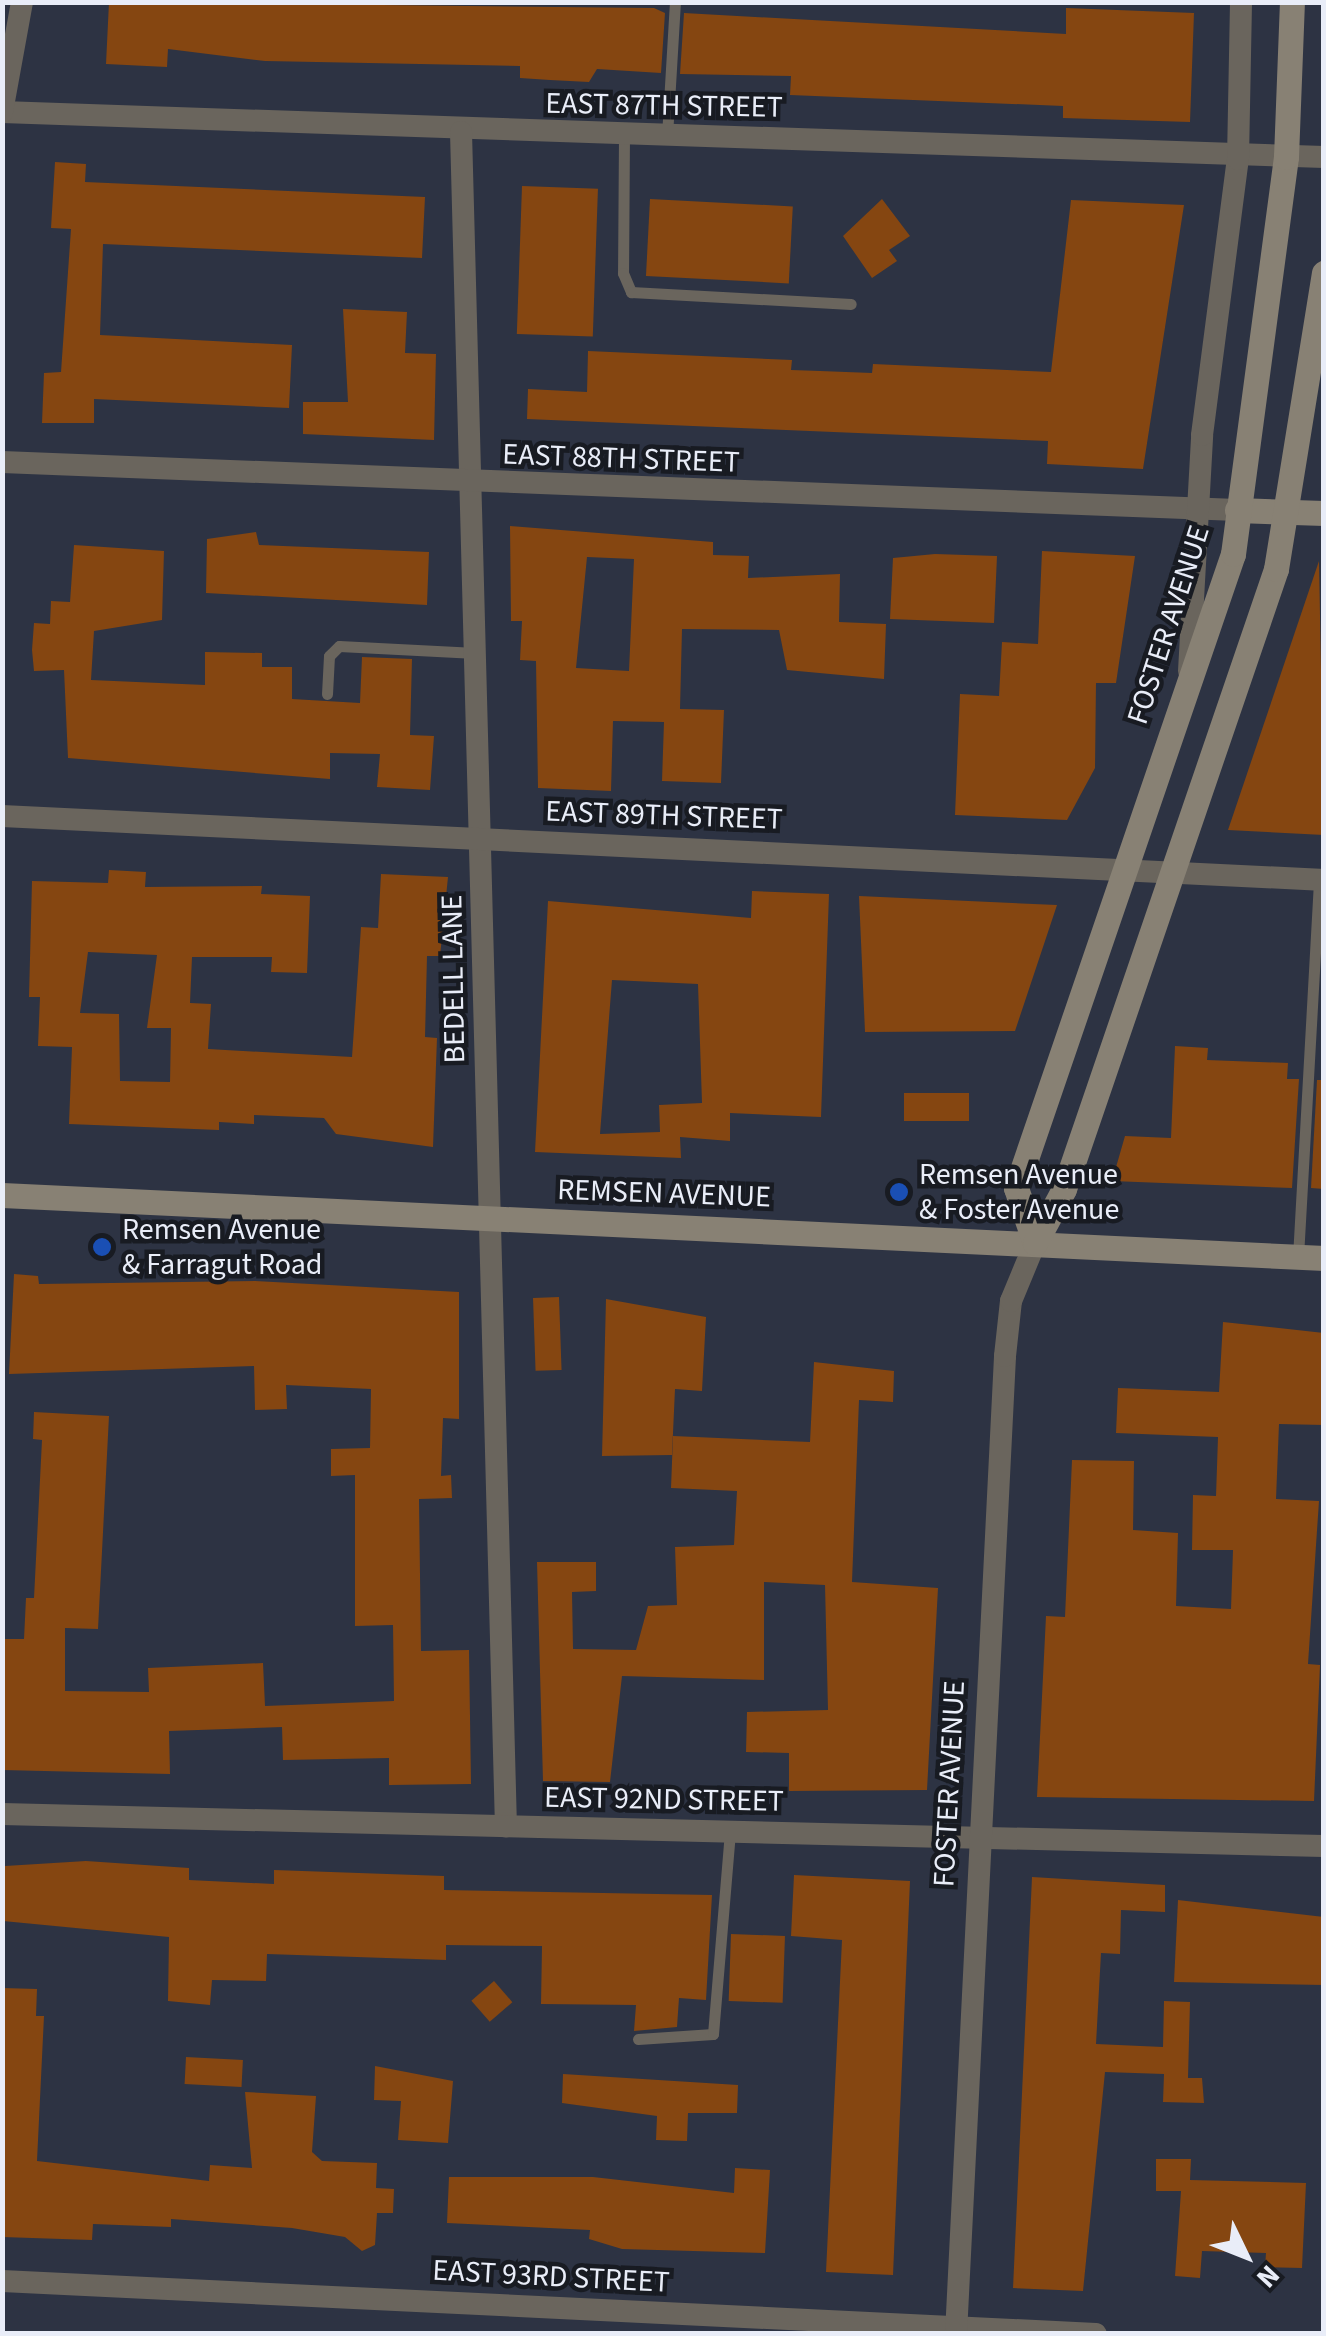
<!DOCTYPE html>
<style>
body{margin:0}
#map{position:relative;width:1326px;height:2336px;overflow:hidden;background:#2d3343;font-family:"Source Sans 3",sans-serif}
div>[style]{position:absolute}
.building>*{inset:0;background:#854611;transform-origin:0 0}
.lane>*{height:11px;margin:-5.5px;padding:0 5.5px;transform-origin:5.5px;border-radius:5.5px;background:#6a655d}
.street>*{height:22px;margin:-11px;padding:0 11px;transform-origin:11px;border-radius:11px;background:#6a655d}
.secondary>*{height:25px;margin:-12.5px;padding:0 12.5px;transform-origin:12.5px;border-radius:12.5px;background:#888174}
.dots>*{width:28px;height:28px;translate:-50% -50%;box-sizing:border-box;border:5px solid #181b22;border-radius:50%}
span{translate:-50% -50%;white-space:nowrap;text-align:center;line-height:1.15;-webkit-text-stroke:9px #181b22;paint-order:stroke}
.street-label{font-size:30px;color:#e9edf8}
.poi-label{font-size:30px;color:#e9edf8}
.left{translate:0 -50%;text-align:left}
.frame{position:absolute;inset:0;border:5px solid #e9edf8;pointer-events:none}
.north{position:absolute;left:1196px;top:2206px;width:100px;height:100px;-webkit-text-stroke:8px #181b22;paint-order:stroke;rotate:133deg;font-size:28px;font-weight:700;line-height:40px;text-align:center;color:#e9edf8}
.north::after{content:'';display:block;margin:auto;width:35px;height:45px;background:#e9edf8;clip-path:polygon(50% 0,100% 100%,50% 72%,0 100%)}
</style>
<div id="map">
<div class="building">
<div style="clip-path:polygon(109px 2px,654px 8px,665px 13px,661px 73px,597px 69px,589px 82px,550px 80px,520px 78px,520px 66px,265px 61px,168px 49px,167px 67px,106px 64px)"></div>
<div style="clip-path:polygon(1066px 8px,1194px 13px,1190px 122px,1063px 118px,1063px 106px,790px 95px,791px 76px,680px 74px,684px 13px,1066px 34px)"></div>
<div style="clip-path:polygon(55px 162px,86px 164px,85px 182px,425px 197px,422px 258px,103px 244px,100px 335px,292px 345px,289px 408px,94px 399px,94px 423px,42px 423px,44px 373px,61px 372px,71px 229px,51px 228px)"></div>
<div style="left:522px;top:186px;width:76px;height:148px;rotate:2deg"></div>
<div style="left:650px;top:199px;width:143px;height:77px;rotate:3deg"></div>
<div style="clip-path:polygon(882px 199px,910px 236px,889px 250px,897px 261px,872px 278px,843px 236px)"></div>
<div style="clip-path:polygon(1071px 200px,1184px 205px,1143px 469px,1047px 464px,1048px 441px,527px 419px,528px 389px,587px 392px,588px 351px,792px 360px,791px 370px,820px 371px,872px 373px,873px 364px,1051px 372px)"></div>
<div style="clip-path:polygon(343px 309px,407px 312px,405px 353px,436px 354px,434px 440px,303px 434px,303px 402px,348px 402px)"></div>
<div style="clip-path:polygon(evenodd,510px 526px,713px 542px,713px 555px,749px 556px,748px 578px,840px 574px,839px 622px,886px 624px,884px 679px,787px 670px,779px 630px,682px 629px,680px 709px,724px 710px,721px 783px,662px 781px,664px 722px,613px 721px,611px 791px,538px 788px,536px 661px,520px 660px,522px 621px,511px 621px,510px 526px,587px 557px,634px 559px,629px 671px,576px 668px,587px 557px)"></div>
<div style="clip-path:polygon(256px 532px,259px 545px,429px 552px,427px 605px,206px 593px,207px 539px)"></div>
<div style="clip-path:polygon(74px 545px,164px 551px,162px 620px,94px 631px,91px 680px,205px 685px,205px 652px,262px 653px,262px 667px,292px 667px,292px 699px,360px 703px,362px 657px,412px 659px,410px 735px,434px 736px,430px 790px,377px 787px,380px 754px,330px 753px,330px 779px,68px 758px,64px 670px,34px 671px,32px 650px,34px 623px,50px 624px,51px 601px,70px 602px)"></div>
<div style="clip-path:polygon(1042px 551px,1135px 556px,1116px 683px,1096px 683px,1095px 768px,1067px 820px,955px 815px,960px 694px,999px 696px,1002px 642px,1038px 644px)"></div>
<div style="clip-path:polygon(935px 554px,997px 556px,994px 623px,890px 619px,893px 558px)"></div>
<div style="clip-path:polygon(1319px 561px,1324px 835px,1228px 830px)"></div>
<div style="clip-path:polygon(evenodd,109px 870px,146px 872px,145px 887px,262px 886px,261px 894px,310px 896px,307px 973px,271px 972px,272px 957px,192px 957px,190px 1003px,211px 1004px,208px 1049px,352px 1057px,361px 927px,378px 928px,381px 874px,448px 877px,440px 956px,427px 956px,425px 1037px,437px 1038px,433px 1147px,336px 1134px,324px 1118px,254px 1115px,254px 1124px,219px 1122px,219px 1130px,69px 1124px,72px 1047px,38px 1046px,40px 997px,29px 997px,32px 881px,108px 883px,109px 870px,88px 952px,157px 955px,147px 1028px,171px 1028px,170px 1082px,120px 1081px,119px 1014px,80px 1013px,88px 952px)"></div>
<div style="clip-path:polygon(evenodd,752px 891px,829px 894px,821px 1117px,730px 1113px,730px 1141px,680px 1137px,681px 1158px,535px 1152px,548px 901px,751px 918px,752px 891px,612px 980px,698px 984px,702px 1103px,659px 1105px,660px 1132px,600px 1134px,612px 980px)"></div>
<div style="clip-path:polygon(859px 896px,1057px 905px,1015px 1031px,865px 1032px)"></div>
<div style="clip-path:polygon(1175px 1046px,1208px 1048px,1207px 1060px,1288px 1063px,1287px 1079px,1299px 1079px,1292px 1188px,1112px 1181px,1125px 1136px,1171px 1138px)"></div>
<div style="clip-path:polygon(1317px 1080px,1324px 1080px,1324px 1189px,1311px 1188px)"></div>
<div style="left:904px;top:1093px;width:65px;height:28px"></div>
<div style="clip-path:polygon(14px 1274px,38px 1276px,39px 1284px,255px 1281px,459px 1292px,459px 1419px,443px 1418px,441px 1476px,451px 1475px,452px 1498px,419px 1499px,421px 1651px,469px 1650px,471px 1784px,389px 1785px,389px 1758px,283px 1760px,282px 1727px,169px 1731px,170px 1774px,2px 1770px,2px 1639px,24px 1639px,26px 1598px,34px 1598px,42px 1440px,33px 1439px,34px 1412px,109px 1416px,98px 1629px,65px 1628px,65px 1691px,149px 1692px,148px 1668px,263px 1663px,265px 1706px,394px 1701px,393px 1625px,355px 1626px,355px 1475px,331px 1476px,331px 1449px,370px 1448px,371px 1389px,286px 1385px,287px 1409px,255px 1410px,254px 1366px,9px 1374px)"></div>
<div style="left:559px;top:1297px;width:73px;height:26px;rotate:88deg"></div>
<div style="clip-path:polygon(606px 1299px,706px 1317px,702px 1391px,675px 1389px,672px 1455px,602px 1456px)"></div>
<div style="clip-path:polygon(1223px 1322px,1324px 1333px,1324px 1425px,1279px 1424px,1276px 1499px,1319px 1501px,1308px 1664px,1320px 1665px,1314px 1801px,1037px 1797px,1046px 1616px,1065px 1617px,1072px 1460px,1134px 1461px,1133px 1530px,1178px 1533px,1176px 1606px,1231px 1609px,1233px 1550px,1192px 1550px,1193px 1495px,1216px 1496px,1218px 1437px,1116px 1433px,1118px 1388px,1219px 1392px)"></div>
<div style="clip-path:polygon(814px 1362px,894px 1371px,893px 1402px,859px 1400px,852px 1582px,938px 1588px,927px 1790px,789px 1791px,789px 1753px,746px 1752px,747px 1712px,828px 1710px,825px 1585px,764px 1582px,764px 1680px,622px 1676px,610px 1782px,543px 1781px,537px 1562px,596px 1562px,596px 1591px,572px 1592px,573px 1649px,636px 1650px,648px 1606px,677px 1605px,675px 1547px,734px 1545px,737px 1491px,671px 1488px,673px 1436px,810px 1442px)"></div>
<div style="clip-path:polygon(86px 1861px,189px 1868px,189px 1880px,274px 1884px,274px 1870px,444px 1876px,444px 1890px,712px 1895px,706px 2000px,679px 1998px,677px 2027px,634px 2031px,636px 2005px,541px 2004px,542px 1946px,446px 1945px,446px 1960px,267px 1954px,266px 1981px,212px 1980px,210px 2005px,168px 2001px,169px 1937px,3px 1921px,5px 1866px)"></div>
<div style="clip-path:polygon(794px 1875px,910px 1881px,893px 2275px,826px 2272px,842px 1940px,791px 1936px)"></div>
<div style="clip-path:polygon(1032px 1877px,1165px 1885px,1165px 1912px,1121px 1910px,1120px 1954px,1101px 1953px,1096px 2044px,1163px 2047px,1164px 2001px,1190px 2002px,1188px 2078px,1202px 2078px,1204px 2103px,1163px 2102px,1164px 2074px,1105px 2072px,1083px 2291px,1013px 2288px)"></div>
<div style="clip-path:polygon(1178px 1900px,1324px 1917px,1324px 1985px,1174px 1982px)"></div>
<div style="left:731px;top:1934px;width:54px;height:67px;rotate:2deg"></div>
<div style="left:494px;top:1981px;width:28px;height:30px;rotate:49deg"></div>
<div style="clip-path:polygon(2px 1988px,37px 1989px,36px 2016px,44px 2016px,37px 2161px,209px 2181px,210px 2165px,252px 2168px,245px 2092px,316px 2096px,312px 2152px,322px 2161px,377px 2163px,376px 2188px,394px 2189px,393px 2213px,377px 2213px,375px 2245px,362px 2251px,345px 2237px,292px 2228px,171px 2219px,171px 2227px,93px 2224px,92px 2240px,2px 2237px)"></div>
<div style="left:186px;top:2057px;width:57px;height:27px;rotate:3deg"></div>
<div style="clip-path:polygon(375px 2066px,453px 2081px,448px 2143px,398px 2140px,401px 2101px,374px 2100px)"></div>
<div style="clip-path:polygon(563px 2074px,738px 2085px,737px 2113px,688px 2113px,687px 2141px,656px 2140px,657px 2116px,562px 2103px)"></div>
<div style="clip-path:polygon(1156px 2159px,1191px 2159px,1190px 2180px,1306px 2183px,1302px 2268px,1265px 2267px,1266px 2253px,1202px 2251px,1200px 2278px,1175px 2276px,1181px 2191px,1156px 2191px)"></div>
<div style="clip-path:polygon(735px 2168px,770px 2170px,765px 2253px,622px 2249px,589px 2239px,590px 2230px,447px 2223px,449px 2177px,593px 2177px,734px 2193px)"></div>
</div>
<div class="lane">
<div style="left:624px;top:135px;width:138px;rotate:90.4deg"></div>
<div style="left:623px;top:273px;width:21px;rotate:67deg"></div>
<div style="left:631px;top:292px;width:220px;rotate:3.1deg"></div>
<div style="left:667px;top:136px;width:134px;rotate:-86.6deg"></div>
<div style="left:327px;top:694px;width:38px;rotate:-87deg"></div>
<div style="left:329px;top:656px;width:14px;rotate:-45deg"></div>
<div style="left:339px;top:646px;width:137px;rotate:2.9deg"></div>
<div style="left:1298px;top:1257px;width:378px;rotate:-86.8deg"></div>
<div style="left:638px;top:2039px;width:75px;rotate:-3.8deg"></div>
<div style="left:713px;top:2034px;width:203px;rotate:-85.2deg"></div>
</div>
<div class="street">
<div style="left:2px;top:112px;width:1323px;rotate:1.95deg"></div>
<div style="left:2px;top:112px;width:112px;rotate:-79.7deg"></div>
<div style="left:461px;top:132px;width:1695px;rotate:88.48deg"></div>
<div style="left:2px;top:462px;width:1236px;rotate:2.23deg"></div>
<div style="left:1189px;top:671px;width:236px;rotate:-86.8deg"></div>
<div style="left:1202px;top:435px;width:278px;rotate:-82.6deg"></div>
<div style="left:1238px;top:159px;width:157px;rotate:-88.9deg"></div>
<div style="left:2px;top:816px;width:1324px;rotate:2.77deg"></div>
<div style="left:2px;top:1814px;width:1322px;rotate:1.39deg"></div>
<div style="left:2px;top:2281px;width:1095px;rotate:2.77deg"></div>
<div style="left:956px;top:2334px;width:979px;rotate:-87.13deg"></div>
<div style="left:1005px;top:1356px;width:55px;rotate:-83.8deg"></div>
<div style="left:1011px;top:1301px;width:63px;rotate:-67.5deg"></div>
</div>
<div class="secondary">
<div style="left:1237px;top:510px;width:87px;rotate:2deg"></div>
<div style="left:2px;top:1195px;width:1324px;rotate:2.73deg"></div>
<div style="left:1035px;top:1243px;width:58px;rotate:-109.1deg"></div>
<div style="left:1016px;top:1188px;width:670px;rotate:-71.11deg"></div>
<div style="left:1233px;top:554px;width:401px;rotate:-82.4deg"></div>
<div style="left:1286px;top:157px;width:155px;rotate:-87.8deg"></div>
<div style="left:1035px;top:1243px;width:61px;rotate:-61.8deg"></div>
<div style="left:1064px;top:1189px;width:655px;rotate:-71.12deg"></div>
<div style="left:1276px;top:569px;width:300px;rotate:-80.8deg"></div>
</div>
<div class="dots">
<div style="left:899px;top:1192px;background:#1a4fb4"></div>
<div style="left:102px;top:1247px;background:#1a4fb4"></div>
</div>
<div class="street-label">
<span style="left:664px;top:106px;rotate:1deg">EAST 87TH STREET</span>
<span style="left:621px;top:459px;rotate:2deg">EAST 88TH STREET</span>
<span style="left:1169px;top:625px;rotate:-72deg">FOSTER AVENUE</span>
<span style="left:664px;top:816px;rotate:2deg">EAST 89TH STREET</span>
<span style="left:454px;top:979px;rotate:-91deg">BEDELL LANE</span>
<span style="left:664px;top:1194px;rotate:2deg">REMSEN AVENUE</span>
<span style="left:950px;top:1784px;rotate:-87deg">FOSTER AVENUE</span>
<span style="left:664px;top:1800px;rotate:1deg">EAST 92ND STREET</span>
<span style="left:551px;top:2277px;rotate:3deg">EAST 93RD STREET</span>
</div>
<div class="poi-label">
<span class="left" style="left:919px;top:1192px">Remsen Avenue<br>&amp; Foster Avenue</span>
<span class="left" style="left:122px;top:1247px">Remsen Avenue<br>&amp; Farragut Road</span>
</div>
<div class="frame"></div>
<div class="north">N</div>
</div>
